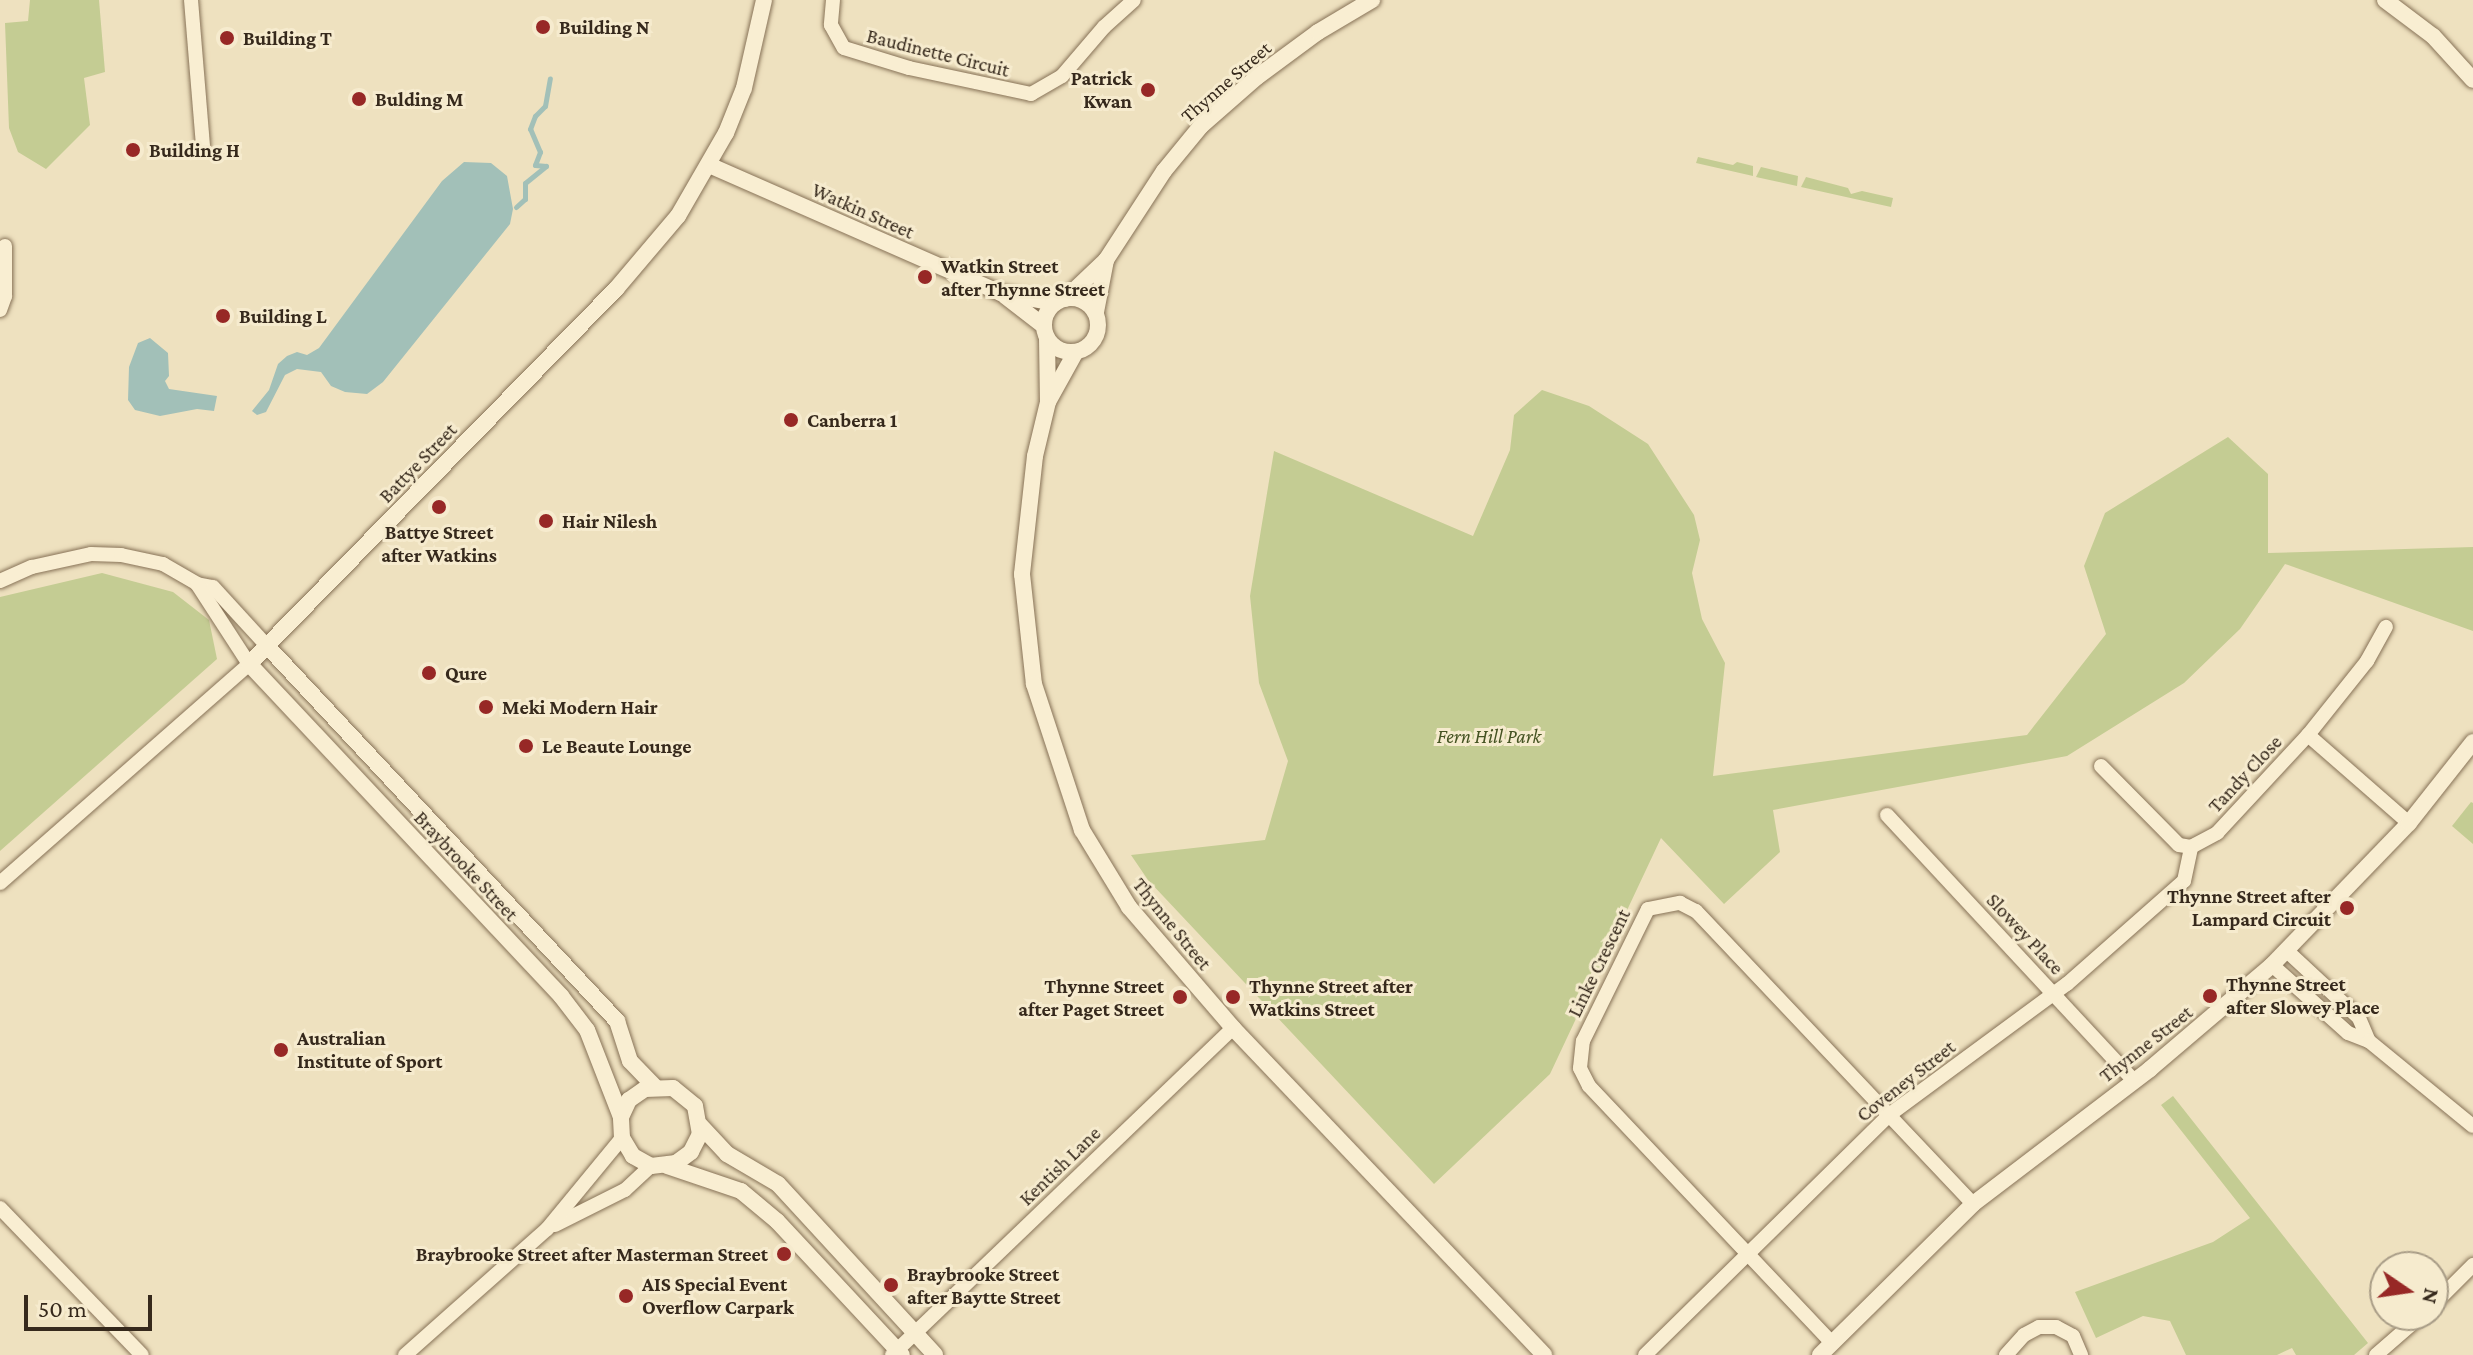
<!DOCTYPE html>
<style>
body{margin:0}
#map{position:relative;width:2473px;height:1355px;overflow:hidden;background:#eee1bf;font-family:"Crimson Pro",serif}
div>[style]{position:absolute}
.green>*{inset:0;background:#c4cc93}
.water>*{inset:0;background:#a2c0b8}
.stream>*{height:5px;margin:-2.5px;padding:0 2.5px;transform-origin:2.5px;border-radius:2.5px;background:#a2c0b8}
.roads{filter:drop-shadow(0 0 2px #877257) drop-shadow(0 0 2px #877257)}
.minor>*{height:14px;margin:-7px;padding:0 7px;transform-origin:7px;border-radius:7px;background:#f9eed2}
.tertiary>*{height:16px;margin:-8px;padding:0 8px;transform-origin:8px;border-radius:8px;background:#f9eed2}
.tertiary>.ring{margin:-8px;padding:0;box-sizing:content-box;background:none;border:16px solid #f9eed2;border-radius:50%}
.dots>*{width:22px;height:22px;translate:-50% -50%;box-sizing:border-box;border:4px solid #f6ebce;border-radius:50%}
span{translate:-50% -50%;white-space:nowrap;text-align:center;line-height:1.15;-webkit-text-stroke:6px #f6ebce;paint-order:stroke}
.poi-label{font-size:20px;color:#36291c;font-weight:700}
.left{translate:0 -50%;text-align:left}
.right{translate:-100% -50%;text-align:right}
.street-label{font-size:20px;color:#36291c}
.park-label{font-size:20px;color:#455322;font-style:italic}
.north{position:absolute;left:2369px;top:1251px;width:80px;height:80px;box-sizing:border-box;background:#f6ebce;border:2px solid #a99d87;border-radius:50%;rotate:103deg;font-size:22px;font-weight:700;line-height:32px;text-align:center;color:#36291c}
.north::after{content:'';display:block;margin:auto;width:28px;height:36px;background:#972826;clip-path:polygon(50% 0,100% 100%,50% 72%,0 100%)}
.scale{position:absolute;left:24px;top:1295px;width:128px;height:36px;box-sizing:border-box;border:4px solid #36291c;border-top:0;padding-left:10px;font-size:24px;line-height:28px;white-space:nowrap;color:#36291c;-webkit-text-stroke:6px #f6ebce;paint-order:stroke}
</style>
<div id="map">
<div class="green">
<div style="clip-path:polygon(30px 0,99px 0,105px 72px,84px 78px,90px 125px,46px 169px,18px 152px,9px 128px,5px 23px,28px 21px)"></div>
<div style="clip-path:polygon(1698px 157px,1733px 165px,1737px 162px,1753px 166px,1753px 176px,1696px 163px)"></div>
<div style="clip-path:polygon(1761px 167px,1798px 176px,1797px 186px,1756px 177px)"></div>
<div style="clip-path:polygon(1806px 177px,1848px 188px,1851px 194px,1862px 191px,1893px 198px,1891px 207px,1801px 187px)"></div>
<div style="clip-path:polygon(1542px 390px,1589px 406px,1648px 444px,1694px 515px,1700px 540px,1692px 573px,1702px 619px,1725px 663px,1713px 776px,2027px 735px,2106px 634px,2084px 566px,2105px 513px,2228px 437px,2268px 474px,2268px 553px,2473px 547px,2473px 631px,2285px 564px,2240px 629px,2184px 683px,2067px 756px,1773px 810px,1780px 852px,1724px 904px,1661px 838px,1550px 1074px,1434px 1184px,1148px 880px,1131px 855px,1265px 840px,1288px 761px,1259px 683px,1250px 596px,1274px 451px,1473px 536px,1510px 450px,1514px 415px)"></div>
<div style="clip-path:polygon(102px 573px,173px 592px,209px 620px,217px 659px,0 851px,0 597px)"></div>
<div style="clip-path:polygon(2471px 802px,2473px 803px,2473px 844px,2452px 826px)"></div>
<div style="clip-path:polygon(2173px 1096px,2368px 1343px,2354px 1355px,2296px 1355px,2292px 1348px,2277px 1355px,2186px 1355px,2170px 1321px,2143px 1316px,2096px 1338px,2075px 1292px,2213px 1242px,2250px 1218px,2161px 1105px)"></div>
</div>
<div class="water">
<div style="clip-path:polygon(464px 162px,491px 163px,507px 176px,513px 209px,510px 224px,383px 382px,367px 394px,345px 392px,331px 386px,321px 372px,297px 369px,285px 375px,266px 412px,257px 415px,252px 411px,269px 390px,278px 364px,287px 356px,297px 352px,307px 355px,319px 348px,442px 181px)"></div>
<div style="clip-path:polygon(150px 338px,168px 353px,169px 376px,165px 381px,169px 389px,217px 396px,214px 411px,197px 409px,160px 416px,135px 410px,128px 400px,129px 367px,138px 343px)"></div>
</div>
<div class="stream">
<div style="left:516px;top:207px;width:12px;rotate:-42deg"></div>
<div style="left:525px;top:199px;width:16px;rotate:-90deg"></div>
<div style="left:525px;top:183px;width:27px;rotate:-39deg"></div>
<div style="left:546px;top:166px;width:11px;rotate:-175deg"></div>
<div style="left:535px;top:165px;width:14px;rotate:-69deg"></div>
<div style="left:540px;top:152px;width:25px;rotate:-113deg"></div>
<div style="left:530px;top:129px;width:14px;rotate:-69deg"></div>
<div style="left:535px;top:116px;width:14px;rotate:-45deg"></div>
<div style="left:545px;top:106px;width:28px;rotate:-80deg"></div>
</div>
<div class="roads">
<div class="minor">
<div style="left:191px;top:0;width:146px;rotate:85.3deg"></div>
<div style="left:833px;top:0;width:25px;rotate:95deg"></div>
<div style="left:831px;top:25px;width:26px;rotate:61deg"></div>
<div style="left:844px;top:48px;width:68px;rotate:17.1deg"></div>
<div style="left:909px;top:68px;width:125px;rotate:12deg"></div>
<div style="left:1031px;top:94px;width:36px;rotate:-30deg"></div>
<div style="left:1062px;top:76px;width:65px;rotate:-49.4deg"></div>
<div style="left:1104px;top:27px;width:40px;rotate:-42deg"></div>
<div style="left:0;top:310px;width:15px;rotate:-70deg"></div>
<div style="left:5px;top:296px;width:50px;rotate:-90deg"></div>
<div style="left:0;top:581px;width:35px;rotate:-24deg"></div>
<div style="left:32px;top:567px;width:60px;rotate:-12.4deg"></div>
<div style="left:91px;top:554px;width:30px;rotate:2deg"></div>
<div style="left:121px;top:555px;width:43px;rotate:12.1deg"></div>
<div style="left:163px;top:564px;width:39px;rotate:30deg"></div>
<div style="left:197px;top:584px;width:16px;rotate:11deg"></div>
<div style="left:213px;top:587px;width:81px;rotate:47.5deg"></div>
<div style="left:2308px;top:735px;width:134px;rotate:41.1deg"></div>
<div style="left:2101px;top:766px;width:111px;rotate:45.4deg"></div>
<div style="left:2179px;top:845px;width:12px;rotate:9deg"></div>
<div style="left:2191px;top:847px;width:30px;rotate:-28deg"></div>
<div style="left:2217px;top:833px;width:134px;rotate:-47.1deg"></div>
<div style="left:2308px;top:735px;width:95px;rotate:-51.4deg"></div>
<div style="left:2367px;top:661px;width:39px;rotate:-61deg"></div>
<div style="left:1887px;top:815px;width:363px;rotate:47.1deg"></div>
<div style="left:0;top:883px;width:332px;rotate:-41.3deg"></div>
<div style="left:249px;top:664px;width:95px;rotate:-123deg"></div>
<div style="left:2287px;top:951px;width:98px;rotate:42.9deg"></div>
<div style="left:2359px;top:1018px;width:25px;rotate:67deg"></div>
<div style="left:2272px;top:965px;width:102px;rotate:41.8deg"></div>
<div style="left:2348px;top:1033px;width:22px;rotate:21deg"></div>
<div style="left:2369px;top:1041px;width:134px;rotate:39.3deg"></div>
<div style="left:0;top:1208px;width:204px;rotate:46deg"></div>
<div style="left:555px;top:1225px;width:78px;rotate:-26.6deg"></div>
<div style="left:625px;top:1190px;width:35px;rotate:-43deg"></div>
<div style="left:2433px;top:1305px;width:57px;rotate:-45deg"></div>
<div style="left:1832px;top:1343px;width:354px;rotate:-133.4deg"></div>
<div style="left:1589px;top:1086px;width:20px;rotate:-117deg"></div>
<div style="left:1580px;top:1068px;width:27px;rotate:-84deg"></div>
<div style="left:1583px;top:1041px;width:147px;rotate:-63.8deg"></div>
<div style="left:1648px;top:909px;width:33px;rotate:-11deg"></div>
<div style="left:1680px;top:903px;width:18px;rotate:27deg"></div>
<div style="left:1696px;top:911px;width:403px;rotate:46.6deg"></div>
<div style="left:405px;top:1355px;width:190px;rotate:-41.6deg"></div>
<div style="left:547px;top:1229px;width:118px;rotate:-50.5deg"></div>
<div style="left:892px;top:1355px;width:472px;rotate:-43.8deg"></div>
<div style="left:1645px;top:1355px;width:342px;rotate:-44.5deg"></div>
<div style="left:1889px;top:1115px;width:221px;rotate:-36.4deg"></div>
<div style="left:2067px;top:984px;width:156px;rotate:-41.4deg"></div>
<div style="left:2184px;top:881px;width:35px;rotate:-78deg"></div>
<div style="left:2006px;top:1355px;width:27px;rotate:-48deg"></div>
<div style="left:2024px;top:1335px;width:17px;rotate:-28deg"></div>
<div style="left:2039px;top:1327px;width:17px"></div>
<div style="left:2056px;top:1327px;width:19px;rotate:28deg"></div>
<div style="left:2073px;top:1336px;width:21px;rotate:67deg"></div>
<div style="left:2376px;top:1355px;width:61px;rotate:-41deg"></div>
</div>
<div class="tertiary">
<div style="left:2385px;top:0;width:60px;rotate:36.9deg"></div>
<div style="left:2433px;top:36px;width:59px;rotate:47.7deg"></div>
<div style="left:709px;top:165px;width:319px;rotate:23.7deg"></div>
<div style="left:1001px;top:293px;width:55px;rotate:10.5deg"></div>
<div style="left:1005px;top:296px;width:49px;rotate:37.6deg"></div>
<div class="ring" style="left:1044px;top:298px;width:38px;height:38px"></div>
<div style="left:1065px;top:299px;width:57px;rotate:-43.6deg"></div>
<div style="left:1106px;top:260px;width:106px;rotate:-56.9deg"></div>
<div style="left:1164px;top:171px;width:58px;rotate:-50.6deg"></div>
<div style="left:1201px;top:126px;width:74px;rotate:-41.2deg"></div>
<div style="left:1257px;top:77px;width:76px;rotate:-36.4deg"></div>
<div style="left:1318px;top:32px;width:63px;rotate:-30.7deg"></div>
<div style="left:1096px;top:312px;width:53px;rotate:-79.1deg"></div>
<div style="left:1047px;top:339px;width:63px;rotate:89.1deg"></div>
<div style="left:1048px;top:402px;width:56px;rotate:103.5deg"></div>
<div style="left:1035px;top:456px;width:119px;rotate:96.3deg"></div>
<div style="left:1022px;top:574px;width:111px;rotate:83.8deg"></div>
<div style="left:1034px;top:684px;width:154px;rotate:71.8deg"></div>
<div style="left:1082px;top:830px;width:90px;rotate:58.6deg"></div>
<div style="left:1129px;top:907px;width:160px;rotate:49.3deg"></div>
<div style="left:1233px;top:1028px;width:451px;rotate:46.4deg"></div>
<div style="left:1049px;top:400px;width:54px;rotate:-61deg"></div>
<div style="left:268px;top:647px;width:512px;rotate:46.98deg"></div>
<div style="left:617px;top:1021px;width:42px;rotate:72deg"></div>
<div style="left:630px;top:1061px;width:35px;rotate:46deg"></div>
<div style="left:621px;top:1117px;width:19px;rotate:-65deg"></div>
<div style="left:629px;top:1100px;width:19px;rotate:-35deg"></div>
<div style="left:645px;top:1089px;width:28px;rotate:-2deg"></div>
<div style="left:673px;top:1088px;width:28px;rotate:39deg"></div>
<div style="left:695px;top:1106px;width:28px;rotate:80deg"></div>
<div style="left:700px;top:1134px;width:20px;rotate:117deg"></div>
<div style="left:691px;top:1152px;width:19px;rotate:144deg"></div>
<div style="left:676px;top:1163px;width:25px;rotate:173deg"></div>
<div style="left:651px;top:1166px;width:21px;rotate:-151deg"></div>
<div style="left:633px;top:1156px;width:21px;rotate:-121deg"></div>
<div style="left:622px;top:1138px;width:21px;rotate:-93deg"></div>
<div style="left:621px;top:1117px;width:93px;rotate:-111.3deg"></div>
<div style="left:587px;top:1030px;width:43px;rotate:-127.4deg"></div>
<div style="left:561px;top:996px;width:456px;rotate:-133.2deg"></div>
<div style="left:249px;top:664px;width:525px;rotate:-45.62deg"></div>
<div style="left:616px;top:289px;width:96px;rotate:-49.7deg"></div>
<div style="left:678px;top:216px;width:96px;rotate:-60deg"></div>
<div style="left:726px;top:133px;width:48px;rotate:-68.2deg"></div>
<div style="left:744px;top:88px;width:90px;rotate:-77.2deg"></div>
<div style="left:700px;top:1125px;width:40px;rotate:47deg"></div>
<div style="left:727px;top:1154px;width:59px;rotate:30.5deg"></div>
<div style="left:778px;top:1184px;width:232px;rotate:47.4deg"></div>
<div style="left:667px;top:1166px;width:78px;rotate:18.7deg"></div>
<div style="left:741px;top:1191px;width:47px;rotate:39.8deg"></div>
<div style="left:777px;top:1221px;width:183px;rotate:47deg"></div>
<div style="left:1820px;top:1355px;width:215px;rotate:-44.6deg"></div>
<div style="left:1973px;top:1204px;width:223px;rotate:-37.3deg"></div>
<div style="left:2150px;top:1069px;width:160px;rotate:-40.4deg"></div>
<div style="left:2272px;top:965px;width:197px;rotate:-46deg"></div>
<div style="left:2409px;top:823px;width:103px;rotate:-51.7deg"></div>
</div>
</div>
<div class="dots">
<div style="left:543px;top:27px;background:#972826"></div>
<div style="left:227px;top:38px;background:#972826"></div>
<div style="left:1148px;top:90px;background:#972826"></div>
<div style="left:359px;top:99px;background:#972826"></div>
<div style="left:133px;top:150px;background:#972826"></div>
<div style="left:925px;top:277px;background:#972826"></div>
<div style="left:223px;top:316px;background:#972826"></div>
<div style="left:791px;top:420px;background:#972826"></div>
<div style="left:439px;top:507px;background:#972826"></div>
<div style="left:546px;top:521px;background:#972826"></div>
<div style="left:429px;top:673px;background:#972826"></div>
<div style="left:486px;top:707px;background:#972826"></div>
<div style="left:526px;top:746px;background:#972826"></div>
<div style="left:2347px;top:908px;background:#972826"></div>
<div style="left:2210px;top:996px;background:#972826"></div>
<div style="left:1180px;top:997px;background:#972826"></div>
<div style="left:1233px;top:997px;background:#972826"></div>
<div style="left:281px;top:1050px;background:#972826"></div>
<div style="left:784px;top:1254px;background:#972826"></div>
<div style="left:891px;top:1285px;background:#972826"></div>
<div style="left:626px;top:1296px;background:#972826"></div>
</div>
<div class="poi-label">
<span class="left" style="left:559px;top:27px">Building N</span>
<span class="left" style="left:243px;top:38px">Building T</span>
<span class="right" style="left:1132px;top:90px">Patrick<br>Kwan</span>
<span class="left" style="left:375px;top:99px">Bulding M</span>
<span class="left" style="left:149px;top:150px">Building H</span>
<span class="left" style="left:941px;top:278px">Watkin Street<br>after Thynne Street</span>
<span class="left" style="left:239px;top:316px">Building L</span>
<span class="left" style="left:807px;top:420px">Canberra 1</span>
<span class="left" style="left:562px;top:521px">Hair Nilesh</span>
<span style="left:439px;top:544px">Battye Street<br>after Watkins</span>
<span class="left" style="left:445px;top:673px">Qure</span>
<span class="left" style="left:502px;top:707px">Meki Modern Hair</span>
<span class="left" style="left:542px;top:746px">Le Beaute Lounge</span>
<span class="right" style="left:2331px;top:908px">Thynne Street after<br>Lampard Circuit</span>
<span class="left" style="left:2226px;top:996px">Thynne Street<br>after Slowey Place</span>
<span class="right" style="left:1164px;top:998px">Thynne Street<br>after Paget Street</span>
<span class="left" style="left:1249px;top:998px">Thynne Street after<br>Watkins Street</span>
<span class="left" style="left:297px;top:1050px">Australian<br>Institute of Sport</span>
<span class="right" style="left:768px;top:1254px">Braybrooke Street after Masterman Street</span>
<span class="left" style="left:907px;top:1286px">Braybrooke Street<br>after Baytte Street</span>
<span class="left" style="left:642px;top:1296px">AIS Special Event<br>Overflow Carpark</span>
</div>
<div class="street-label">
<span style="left:938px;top:53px;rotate:14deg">Baudinette Circuit</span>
<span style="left:1226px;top:82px;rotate:-41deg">Thynne Street</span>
<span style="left:863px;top:211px;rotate:24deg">Watkin Street</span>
<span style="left:418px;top:463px;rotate:-46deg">Battye Street</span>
<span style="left:2245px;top:774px;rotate:-47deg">Tandy Close</span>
<span style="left:466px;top:866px;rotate:47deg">Braybrooke Street</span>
<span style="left:1172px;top:924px;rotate:51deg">Thynne Street</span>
<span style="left:2025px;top:934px;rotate:47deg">Slowey Place</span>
<span style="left:1599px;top:963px;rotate:-64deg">Linke Crescent</span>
<span style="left:2146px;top:1044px;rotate:-38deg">Thynne Street</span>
<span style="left:1906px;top:1081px;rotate:-38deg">Coveney Street</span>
<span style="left:1060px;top:1166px;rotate:-44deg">Kentish Lane</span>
</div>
<div class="park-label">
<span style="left:1489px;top:736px">Fern Hill Park</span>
</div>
<div class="north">N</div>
<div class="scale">50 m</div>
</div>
